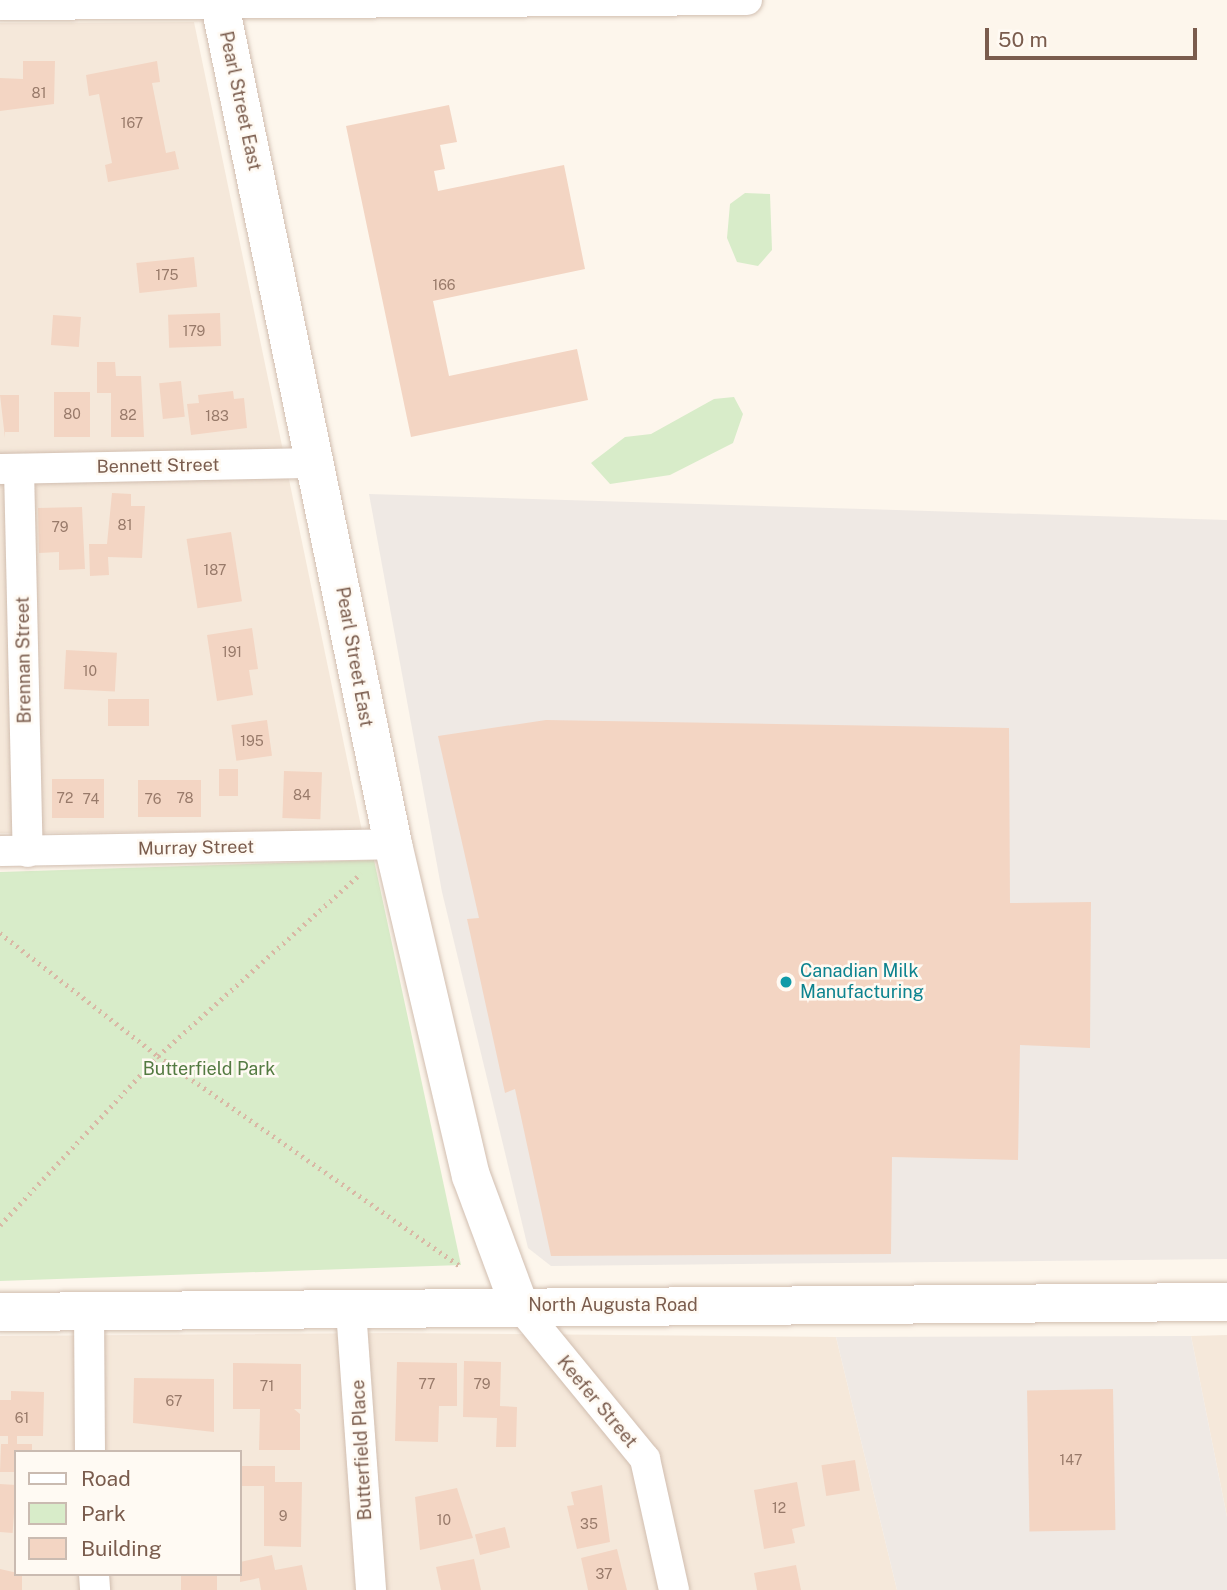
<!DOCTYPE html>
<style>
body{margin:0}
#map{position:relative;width:1227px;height:1590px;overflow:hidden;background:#fdf6ec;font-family:"Public Sans",sans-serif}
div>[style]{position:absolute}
.residential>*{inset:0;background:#f5e8da}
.industrial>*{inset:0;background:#efe9e4}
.green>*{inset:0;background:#d8ecc9}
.building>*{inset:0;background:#f3d5c3;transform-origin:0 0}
.path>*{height:4.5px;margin-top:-2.25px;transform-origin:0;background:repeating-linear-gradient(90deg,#d9b8a5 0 2px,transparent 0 7px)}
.roads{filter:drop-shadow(0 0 2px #d1beb0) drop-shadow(0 0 2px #d1beb0)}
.minor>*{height:30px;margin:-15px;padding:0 15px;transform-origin:15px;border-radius:15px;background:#fff}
.tertiary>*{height:38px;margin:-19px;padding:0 19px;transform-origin:19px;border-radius:19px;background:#fff}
.secondary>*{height:38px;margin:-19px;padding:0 19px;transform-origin:19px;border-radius:19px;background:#fff}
.dots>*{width:19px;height:19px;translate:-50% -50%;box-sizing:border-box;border:4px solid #fffaf3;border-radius:50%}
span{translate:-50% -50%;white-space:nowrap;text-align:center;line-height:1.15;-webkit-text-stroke:5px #fffaf3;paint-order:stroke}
.number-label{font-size:14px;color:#987a6a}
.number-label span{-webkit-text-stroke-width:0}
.street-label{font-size:18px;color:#7a5c4d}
.culture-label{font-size:18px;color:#0d838f}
.left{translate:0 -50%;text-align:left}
.park-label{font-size:18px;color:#537a41}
.legend{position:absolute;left:14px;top:1450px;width:228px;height:126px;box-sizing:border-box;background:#fffaf3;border:2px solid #cabbb1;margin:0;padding:9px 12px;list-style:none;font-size:21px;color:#7a5c4d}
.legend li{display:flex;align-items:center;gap:14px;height:35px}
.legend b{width:35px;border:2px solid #cabbb1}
.scale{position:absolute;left:985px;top:28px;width:212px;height:32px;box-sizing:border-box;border:4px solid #7a5c4d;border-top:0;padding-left:9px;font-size:21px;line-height:24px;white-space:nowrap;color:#7a5c4d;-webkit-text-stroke:5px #fffaf3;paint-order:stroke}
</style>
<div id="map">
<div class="residential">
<div style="clip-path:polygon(194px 22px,362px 831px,0 833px,0 23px)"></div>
<div style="clip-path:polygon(evenodd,393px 1333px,836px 1337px,897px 1590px,0 1590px,0 1336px,393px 1333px,16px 1452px,240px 1452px,240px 1574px,16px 1574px,16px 1452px)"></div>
<div style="clip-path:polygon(1227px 1335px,1227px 1517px,1191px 1336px)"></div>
</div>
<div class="industrial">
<div style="clip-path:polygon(369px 494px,1227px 520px,1227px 1259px,551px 1266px,528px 1248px,442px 892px)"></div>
<div style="clip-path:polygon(1191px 1336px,1227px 1517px,1227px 1590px,897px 1590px,836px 1337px)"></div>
</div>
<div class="green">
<div style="clip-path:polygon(745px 193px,770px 194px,772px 250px,758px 266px,737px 262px,727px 238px,730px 204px)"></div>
<div style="clip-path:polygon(734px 397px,743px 414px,733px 443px,670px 475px,610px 484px,591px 463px,625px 437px,651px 434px,714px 399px)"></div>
<div style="clip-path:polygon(374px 860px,461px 1265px,0 1281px,0 872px)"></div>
</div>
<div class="building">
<div style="clip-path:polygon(23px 61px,55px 61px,54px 104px,0 111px,0 78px,23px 79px)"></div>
<div style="clip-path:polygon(157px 61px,160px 82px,152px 83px,166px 153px,175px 151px,179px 169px,108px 182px,105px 165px,112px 163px,99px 94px,89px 96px,86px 75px)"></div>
<div style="clip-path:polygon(449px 105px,457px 142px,440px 145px,445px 169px,434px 171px,438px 191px,564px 165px,585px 269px,433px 301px,449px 376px,577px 349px,588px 400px,411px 437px,346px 126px)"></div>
<div style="left:194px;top:257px;width:30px;height:58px;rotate:84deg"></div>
<div style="left:220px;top:313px;width:33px;height:52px;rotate:88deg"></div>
<div style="left:53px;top:315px;width:28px;height:30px;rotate:4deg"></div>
<div style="clip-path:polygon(97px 362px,115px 362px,116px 376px,141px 376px,144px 437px,111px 437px,111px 393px,97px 393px)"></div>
<div style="left:181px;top:381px;width:36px;height:22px;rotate:84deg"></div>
<div style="clip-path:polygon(233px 391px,234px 399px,244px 398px,247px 428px,191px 435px,187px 404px,199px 403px,198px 395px)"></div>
<div style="left:54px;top:392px;width:36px;height:45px"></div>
<div style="clip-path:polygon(0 395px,19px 395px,19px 432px,5px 432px,5px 438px)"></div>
<div style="clip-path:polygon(112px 493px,131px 494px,131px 506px,145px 506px,142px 558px,108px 557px,109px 575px,90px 576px,89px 544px,107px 544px)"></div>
<div style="clip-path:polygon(82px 507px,85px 569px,59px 570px,59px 552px,39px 553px,38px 508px)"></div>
<div style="left:231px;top:532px;width:70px;height:45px;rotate:81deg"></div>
<div style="clip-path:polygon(252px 628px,258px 669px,249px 670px,253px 695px,217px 701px,207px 635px)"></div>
<div style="left:66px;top:650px;width:51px;height:39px;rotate:3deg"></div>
<div style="left:108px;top:699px;width:41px;height:27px"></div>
<div style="left:267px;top:720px;width:36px;height:36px;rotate:82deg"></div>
<div style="clip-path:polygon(546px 720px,1009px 728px,1010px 903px,1091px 902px,1090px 1048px,1020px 1045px,1018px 1160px,892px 1157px,891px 1254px,551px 1256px,515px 1089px,505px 1093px,467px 919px,479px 918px,438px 736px)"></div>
<div style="left:219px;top:769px;width:19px;height:27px"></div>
<div style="left:284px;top:771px;width:38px;height:47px;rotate:2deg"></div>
<div style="left:52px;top:779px;width:52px;height:39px"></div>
<div style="left:138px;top:780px;width:63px;height:37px"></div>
<div style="clip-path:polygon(464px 1361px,501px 1362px,500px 1406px,517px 1407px,516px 1447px,496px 1447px,497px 1418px,463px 1417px)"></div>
<div style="clip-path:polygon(397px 1362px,457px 1363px,457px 1406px,439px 1406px,438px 1442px,395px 1441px)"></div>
<div style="clip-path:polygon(233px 1363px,301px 1364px,301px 1409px,294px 1409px,300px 1414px,300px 1450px,259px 1450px,260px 1409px,233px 1409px)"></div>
<div style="clip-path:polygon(134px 1378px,214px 1379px,214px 1432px,133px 1423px)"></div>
<div style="left:1113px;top:1389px;width:141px;height:86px;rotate:89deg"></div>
<div style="clip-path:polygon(11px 1391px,44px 1392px,43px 1436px,17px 1436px,17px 1444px,32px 1444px,32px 1452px,16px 1452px,16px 1472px,0 1472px,1px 1444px,8px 1444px,8px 1436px,0 1436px,0 1400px,11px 1400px)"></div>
<div style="left:855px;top:1460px;width:31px;height:34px;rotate:81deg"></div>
<div style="clip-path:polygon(240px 1466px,275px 1466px,275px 1482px,302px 1482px,301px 1547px,264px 1546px,264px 1486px,240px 1486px)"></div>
<div style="clip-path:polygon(797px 1482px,805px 1526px,792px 1529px,795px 1543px,764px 1549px,754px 1490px)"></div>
<div style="left:0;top:1484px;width:16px;height:48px;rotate:4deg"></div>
<div style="clip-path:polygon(602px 1485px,610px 1542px,577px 1549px,567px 1506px,574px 1505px,571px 1492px)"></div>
<div style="clip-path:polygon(457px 1488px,473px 1538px,420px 1550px,415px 1497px)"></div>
<div style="left:505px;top:1527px;width:21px;height:31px;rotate:76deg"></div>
<div style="clip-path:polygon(617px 1549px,627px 1590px,588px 1590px,581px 1558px)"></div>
<div style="clip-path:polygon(272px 1555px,275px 1570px,302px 1565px,307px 1590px,261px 1590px,259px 1578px,240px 1582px,240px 1562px)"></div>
<div style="clip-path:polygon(474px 1559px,481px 1590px,441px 1590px,436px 1567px)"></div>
<div style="clip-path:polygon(796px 1565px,801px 1590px,757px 1590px,754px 1573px)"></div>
<div style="clip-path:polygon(0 1569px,22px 1574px,22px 1590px,0 1590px)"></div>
<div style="left:181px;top:1574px;width:36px;height:16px"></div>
</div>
<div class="path">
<div style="left:0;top:933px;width:200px;rotate:37.9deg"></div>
<div style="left:158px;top:1056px;width:370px;rotate:34.8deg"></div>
<div style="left:0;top:1225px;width:231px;rotate:-46.9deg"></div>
<div style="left:158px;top:1056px;width:273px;rotate:-42deg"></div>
</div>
<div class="roads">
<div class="minor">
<div style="left:0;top:5px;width:747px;rotate:-0.38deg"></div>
<div style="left:0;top:469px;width:317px;rotate:-1.1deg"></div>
<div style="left:19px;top:469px;width:383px;rotate:88.7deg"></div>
<div style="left:0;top:851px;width:393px;rotate:-1deg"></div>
<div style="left:519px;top:1305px;width:199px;rotate:50.7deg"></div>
<div style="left:645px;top:1459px;width:134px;rotate:77.5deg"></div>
<div style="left:89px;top:1310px;width:142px;rotate:89.6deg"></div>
<div style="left:351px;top:1310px;width:281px;rotate:85.9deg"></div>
<div style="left:94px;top:1574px;width:16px;rotate:86deg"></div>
</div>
<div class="tertiary">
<div style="left:219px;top:0;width:862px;rotate:78.35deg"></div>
<div style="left:393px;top:844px;width:341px;rotate:76.8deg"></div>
<div style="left:471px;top:1176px;width:138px;rotate:69.6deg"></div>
</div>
<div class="secondary">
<div style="left:0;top:1312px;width:1227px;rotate:-0.47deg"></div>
</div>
</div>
<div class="dots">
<div style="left:786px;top:982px;background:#0f9aa8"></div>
</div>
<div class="number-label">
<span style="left:39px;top:93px">81</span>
<span style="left:132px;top:123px">167</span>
<span style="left:167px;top:275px">175</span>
<span style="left:444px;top:285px">166</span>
<span style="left:194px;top:331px">179</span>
<span style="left:72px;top:414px">80</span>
<span style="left:128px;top:415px">82</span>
<span style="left:217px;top:416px">183</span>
<span style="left:125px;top:525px">81</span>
<span style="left:60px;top:527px">79</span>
<span style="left:215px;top:570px">187</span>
<span style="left:232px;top:652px">191</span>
<span style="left:90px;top:671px">10</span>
<span style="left:252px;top:741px">195</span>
<span style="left:302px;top:795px">84</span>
<span style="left:65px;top:798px">72</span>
<span style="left:185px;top:798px">78</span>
<span style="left:91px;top:799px">74</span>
<span style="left:153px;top:799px">76</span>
<span style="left:427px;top:1384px">77</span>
<span style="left:482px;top:1384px">79</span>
<span style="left:267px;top:1386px">71</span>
<span style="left:174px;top:1401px">67</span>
<span style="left:22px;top:1418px">61</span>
<span style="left:1071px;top:1460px">147</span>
<span style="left:779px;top:1508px">12</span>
<span style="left:283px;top:1516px">9</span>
<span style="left:444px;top:1520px">10</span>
<span style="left:589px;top:1524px">35</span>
<span style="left:604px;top:1574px">37</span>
</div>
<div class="street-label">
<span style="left:240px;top:101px;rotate:78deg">Pearl Street East</span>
<span style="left:158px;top:466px;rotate:-1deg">Bennett Street</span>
<span style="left:354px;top:657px;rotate:80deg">Pearl Street East</span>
<span style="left:24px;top:660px;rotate:-91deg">Brennan Street</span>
<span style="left:196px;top:848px;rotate:-1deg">Murray Street</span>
<span style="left:613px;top:1305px">North Augusta Road</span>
<span style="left:597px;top:1402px;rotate:50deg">Keefer Street</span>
<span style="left:362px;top:1450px;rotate:-93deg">Butterfield Place</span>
</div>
<div class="culture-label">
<span class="left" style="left:800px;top:982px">Canadian Milk<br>Manufacturing</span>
</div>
<div class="park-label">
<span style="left:209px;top:1069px">Butterfield Park</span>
</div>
<ul class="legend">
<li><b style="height:9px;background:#fff"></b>Road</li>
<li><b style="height:19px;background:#d8ecc9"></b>Park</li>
<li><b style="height:19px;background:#f3d5c3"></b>Building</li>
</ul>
<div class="scale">50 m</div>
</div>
